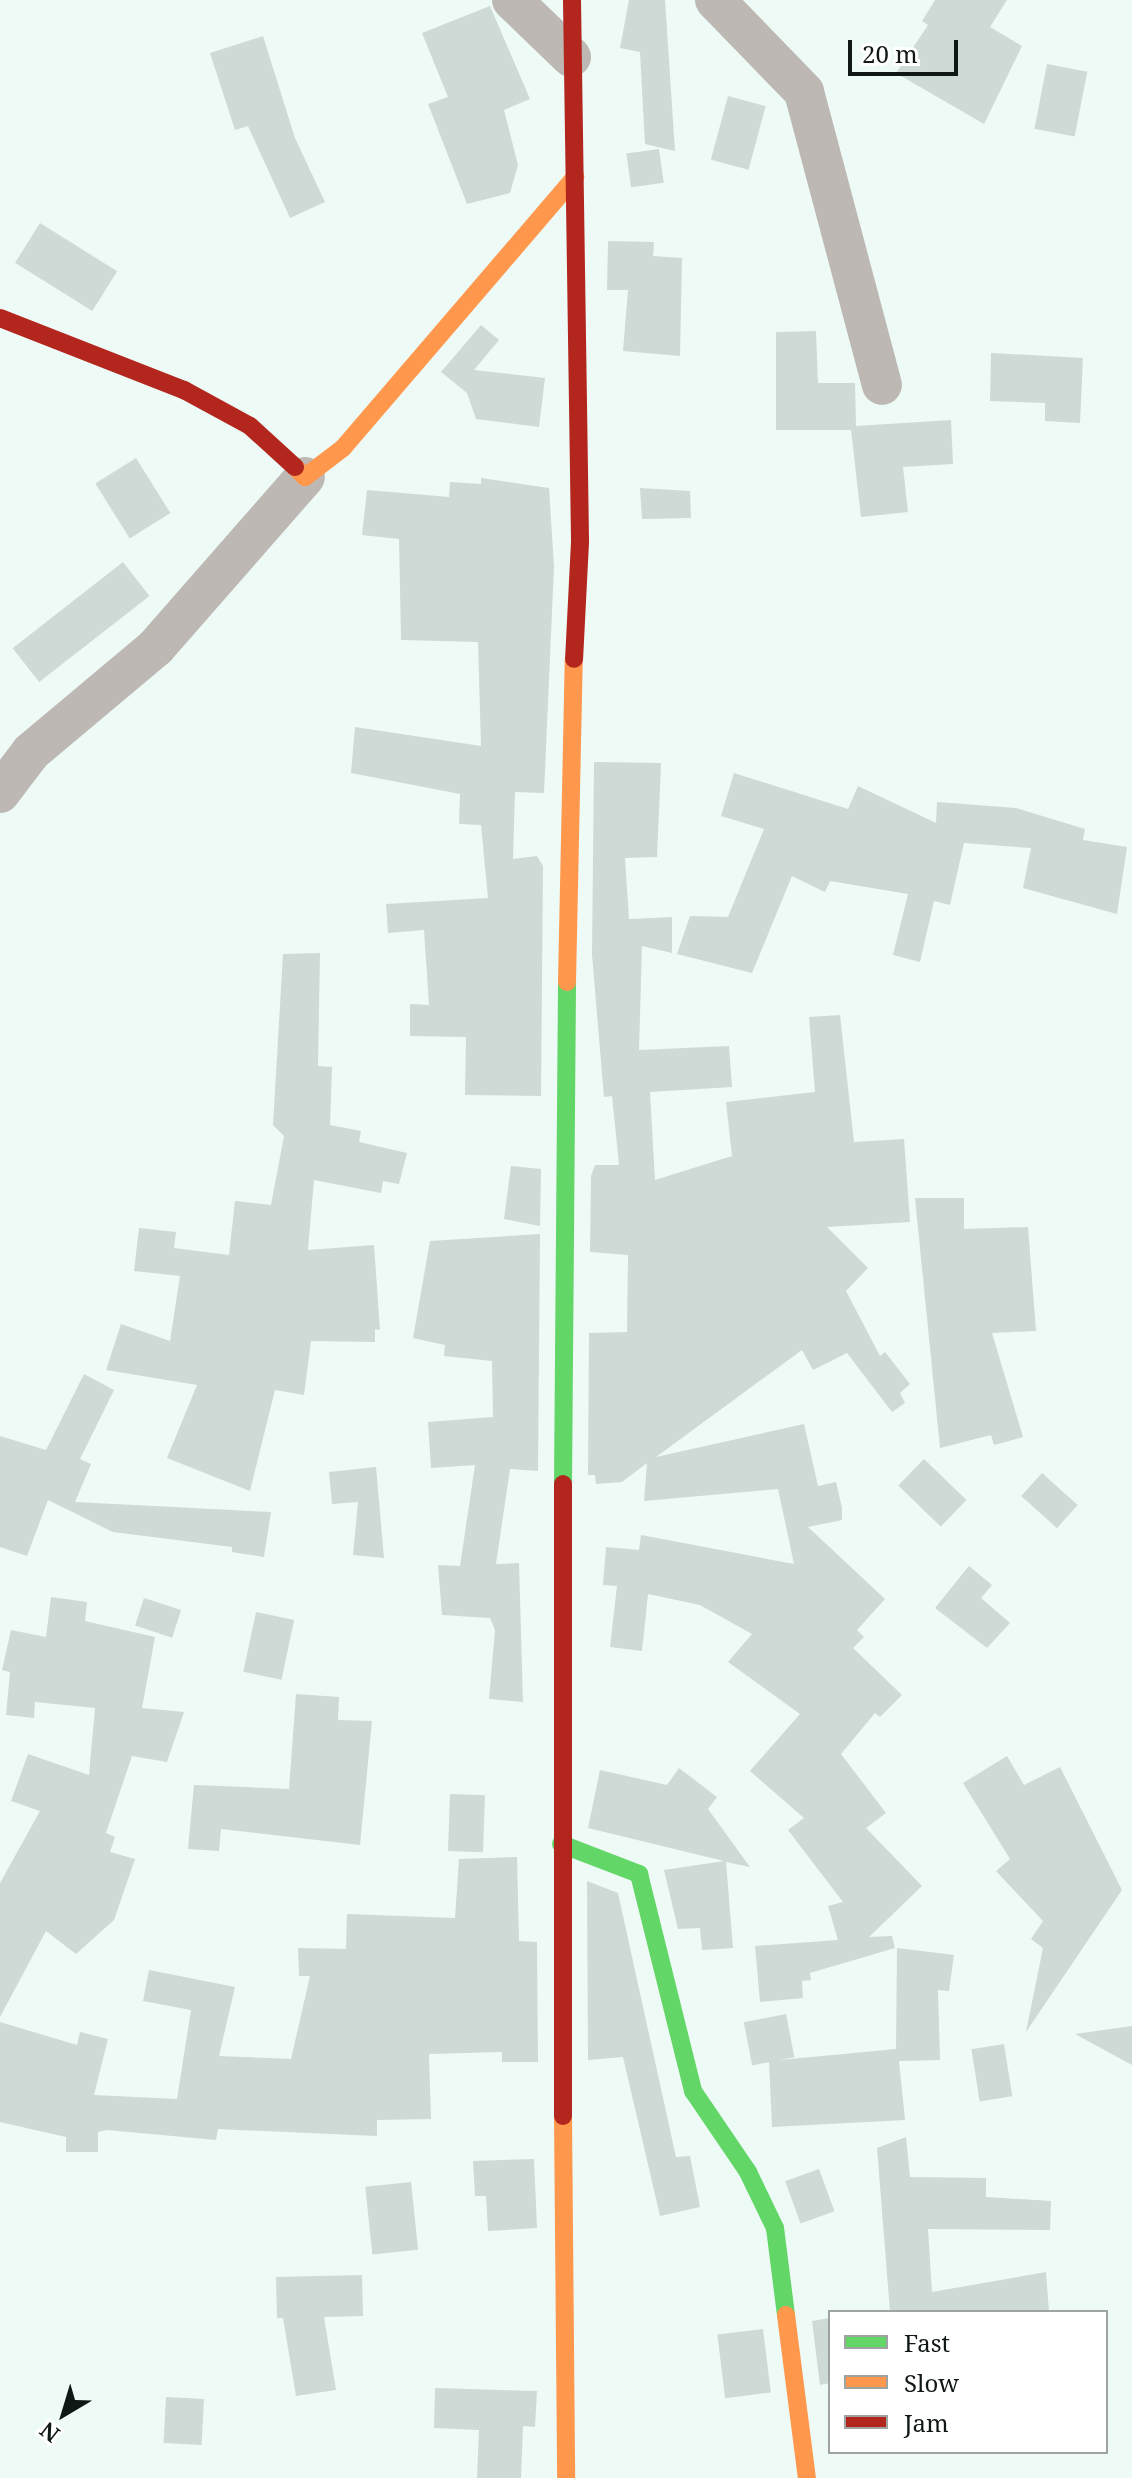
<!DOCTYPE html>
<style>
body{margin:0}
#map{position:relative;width:1132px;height:2478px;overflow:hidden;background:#edfaf6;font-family:"Noto Serif",serif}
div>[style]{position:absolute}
.building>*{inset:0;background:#cddad6;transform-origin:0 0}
.street>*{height:40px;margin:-20px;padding:0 20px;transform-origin:20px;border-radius:20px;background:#bdb8b3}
.fast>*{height:18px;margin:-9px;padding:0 9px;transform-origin:9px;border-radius:9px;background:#63d668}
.slow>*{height:18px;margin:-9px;padding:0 9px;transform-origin:9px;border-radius:9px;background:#ff974d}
.jam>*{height:18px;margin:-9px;padding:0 9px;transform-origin:9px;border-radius:9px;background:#b3261e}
span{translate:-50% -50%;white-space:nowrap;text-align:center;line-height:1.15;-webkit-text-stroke:8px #fff;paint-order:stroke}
.legend{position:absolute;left:828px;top:2310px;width:280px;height:144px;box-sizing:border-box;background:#fff;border:2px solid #9fa3a1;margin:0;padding:10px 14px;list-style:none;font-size:24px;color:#101815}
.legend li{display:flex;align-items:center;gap:16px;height:40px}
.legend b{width:40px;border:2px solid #9fa3a1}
.north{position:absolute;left:24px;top:2374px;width:80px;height:80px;-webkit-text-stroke:6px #fff;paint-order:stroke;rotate:218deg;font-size:22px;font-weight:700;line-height:32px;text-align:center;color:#101815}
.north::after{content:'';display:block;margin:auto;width:28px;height:36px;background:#101815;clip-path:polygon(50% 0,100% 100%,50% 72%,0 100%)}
.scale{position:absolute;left:848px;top:40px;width:110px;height:36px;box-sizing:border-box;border:4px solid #101815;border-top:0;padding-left:10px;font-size:24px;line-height:28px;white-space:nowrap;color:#101815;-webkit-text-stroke:6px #fff;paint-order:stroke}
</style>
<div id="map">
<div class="building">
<div style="clip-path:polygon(629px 0,665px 0,675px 151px,645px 144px,640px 52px,620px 48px)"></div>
<div style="clip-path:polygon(935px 0,1007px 0,990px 27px,1022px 46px,984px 124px,896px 73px,928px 25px,922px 21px)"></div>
<div style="clip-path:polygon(490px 6px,530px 99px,504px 110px,518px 165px,510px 193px,467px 204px,428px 104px,448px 97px,422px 33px)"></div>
<div style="clip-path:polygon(263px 36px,295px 138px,325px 202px,290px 218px,248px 126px,235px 130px,210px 53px)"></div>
<div style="left:1047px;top:64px;width:41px;height:66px;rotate:11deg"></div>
<div style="left:728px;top:96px;width:39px;height:66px;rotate:15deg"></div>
<div style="left:659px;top:149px;width:34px;height:33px;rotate:82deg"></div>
<div style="left:40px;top:223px;width:91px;height:47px;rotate:32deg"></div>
<div style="clip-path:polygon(608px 241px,654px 242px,653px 256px,682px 258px,680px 356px,623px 351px,628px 290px,607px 290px)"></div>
<div style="clip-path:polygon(481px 325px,499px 340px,474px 370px,545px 378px,539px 427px,476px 419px,467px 393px,441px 372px)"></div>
<div style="clip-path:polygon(816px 331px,818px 383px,855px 383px,856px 426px,951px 420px,953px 464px,903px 467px,908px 512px,861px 517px,851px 430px,776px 430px,776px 332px)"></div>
<div style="clip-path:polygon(991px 353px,1083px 358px,1080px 423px,1045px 421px,1045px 403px,990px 401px)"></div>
<div style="left:136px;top:458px;width:65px;height:48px;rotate:58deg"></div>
<div style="clip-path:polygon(481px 478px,549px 488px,554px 567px,544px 793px,515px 792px,513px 859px,537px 856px,543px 866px,541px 1096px,465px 1095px,466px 1037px,410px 1036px,410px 1004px,429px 1005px,424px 930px,388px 933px,386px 904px,488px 898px,481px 825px,459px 824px,460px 794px,351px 773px,355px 727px,481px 746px,478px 642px,401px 640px,399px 539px,362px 535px,367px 490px,449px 497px,450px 482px,481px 484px)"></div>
<div style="clip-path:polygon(640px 488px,690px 491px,691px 518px,642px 519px)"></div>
<div style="left:123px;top:562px;width:43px;height:140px;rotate:52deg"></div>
<div style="clip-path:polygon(594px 762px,661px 763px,657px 857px,625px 858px,629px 919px,672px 917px,672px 953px,642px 946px,639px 1050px,729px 1046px,732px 1087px,650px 1092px,655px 1180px,732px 1156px,726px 1102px,815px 1092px,809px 1017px,840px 1015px,854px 1142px,904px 1139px,910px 1222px,827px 1227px,868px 1268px,846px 1291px,880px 1356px,885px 1352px,910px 1384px,900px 1393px,905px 1403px,892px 1412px,847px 1353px,813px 1370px,802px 1350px,656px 1457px,804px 1424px,818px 1486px,836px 1482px,842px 1508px,842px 1520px,808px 1527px,885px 1599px,857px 1630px,864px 1637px,853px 1648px,902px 1695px,880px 1717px,875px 1713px,841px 1754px,886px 1813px,866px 1828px,922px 1886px,869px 1937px,892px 1936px,895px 1948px,810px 1973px,811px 1980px,802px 1981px,803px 1998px,760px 2002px,755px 1946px,838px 1940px,828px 1906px,843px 1902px,788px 1830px,804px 1818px,750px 1771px,800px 1714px,728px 1662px,752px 1634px,700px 1605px,648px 1594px,642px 1651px,610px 1647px,617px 1586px,603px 1585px,606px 1547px,639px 1550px,641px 1535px,794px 1564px,778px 1489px,644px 1501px,647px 1463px,622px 1482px,596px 1484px,595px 1475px,588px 1475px,589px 1333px,627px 1332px,628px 1255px,590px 1252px,591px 1176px,595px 1165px,619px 1165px,612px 1096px,604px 1097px,592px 955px)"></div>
<div style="clip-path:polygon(734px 773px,848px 809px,858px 786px,936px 823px,937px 802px,1016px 808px,1085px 829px,1083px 840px,1127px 847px,1117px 914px,1023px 888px,1031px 848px,964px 843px,950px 905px,934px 901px,920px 962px,893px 955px,908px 894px,830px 881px,825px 892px,792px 876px,752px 973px,677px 954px,690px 916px,728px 917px,764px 829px,721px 816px)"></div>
<div style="clip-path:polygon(320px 953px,318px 1066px,332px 1067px,330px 1125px,361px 1131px,359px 1142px,407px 1153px,399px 1184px,383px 1181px,381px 1193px,314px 1180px,308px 1250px,374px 1245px,380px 1330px,375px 1329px,375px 1342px,311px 1341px,304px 1395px,275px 1390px,250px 1491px,167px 1458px,197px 1385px,106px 1370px,121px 1324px,170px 1341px,180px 1276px,134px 1271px,139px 1228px,176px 1232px,174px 1248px,229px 1255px,235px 1201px,271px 1205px,284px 1136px,273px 1125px,283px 954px)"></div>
<div style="clip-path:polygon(511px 1166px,541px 1169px,540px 1226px,504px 1219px)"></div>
<div style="clip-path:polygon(915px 1198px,964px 1198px,964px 1229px,1028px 1227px,1036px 1331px,992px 1333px,1023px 1437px,994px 1445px,991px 1435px,940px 1448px)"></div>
<div style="clip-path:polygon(540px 1234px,538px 1471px,510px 1469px,496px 1564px,519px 1563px,523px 1702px,489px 1699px,495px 1630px,490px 1618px,442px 1615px,438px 1565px,460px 1566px,475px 1465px,431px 1468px,428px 1422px,493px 1417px,492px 1361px,444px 1356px,445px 1345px,413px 1338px,430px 1241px)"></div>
<div style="clip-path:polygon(84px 1374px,114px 1390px,80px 1459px,91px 1464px,75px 1502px,271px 1512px,264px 1557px,232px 1552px,232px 1547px,113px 1532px,48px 1500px,27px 1556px,0 1547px,0 1436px,46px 1450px)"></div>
<div style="left:924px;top:1459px;width:59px;height:37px;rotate:44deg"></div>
<div style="clip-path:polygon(376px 1467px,384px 1558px,353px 1555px,358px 1502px,332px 1504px,329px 1472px)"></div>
<div style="left:1042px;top:1473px;width:48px;height:31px;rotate:42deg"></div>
<div style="clip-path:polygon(969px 1566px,992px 1585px,981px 1598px,1010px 1623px,987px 1648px,935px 1608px)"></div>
<div style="clip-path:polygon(51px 1597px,87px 1602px,85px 1621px,155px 1637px,142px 1708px,184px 1712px,167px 1762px,132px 1756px,106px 1833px,115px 1837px,110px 1852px,135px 1859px,114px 1920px,76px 1954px,46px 1931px,0 2017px,0 1883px,40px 1811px,11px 1801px,28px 1754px,89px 1775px,95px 1708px,35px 1702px,34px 1718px,6px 1715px,10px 1672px,2px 1670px,11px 1630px,46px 1637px)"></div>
<div style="left:144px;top:1598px;width:39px;height:29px;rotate:18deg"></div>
<div style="left:256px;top:1612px;width:39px;height:61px;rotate:12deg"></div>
<div style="clip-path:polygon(296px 1694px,339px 1697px,338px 1720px,372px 1721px,360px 1845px,221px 1829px,219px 1851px,188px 1849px,194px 1785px,289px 1789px)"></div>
<div style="clip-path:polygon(1007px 1756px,1024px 1785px,1060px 1767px,1122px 1890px,1026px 2032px,1043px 1948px,1031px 1939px,1043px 1921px,996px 1871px,1010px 1859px,963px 1783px)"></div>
<div style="clip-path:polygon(679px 1768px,717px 1797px,708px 1809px,750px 1867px,726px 1862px,733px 1948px,702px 1950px,700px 1928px,678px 1929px,664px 1870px,724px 1861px,588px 1828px,600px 1770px,667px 1785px)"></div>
<div style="left:450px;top:1794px;width:35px;height:57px;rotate:2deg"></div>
<div style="clip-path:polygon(517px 1857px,519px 1941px,537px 1942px,538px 2062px,502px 2062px,502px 2052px,429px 2054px,431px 2119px,377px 2120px,377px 2136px,218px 2129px,216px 2140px,107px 2130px,98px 2132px,98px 2152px,66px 2152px,66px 2137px,0 2122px,0 2022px,77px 2045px,80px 2032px,108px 2039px,94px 2095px,177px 2099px,191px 2010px,143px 2001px,149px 1970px,235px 1987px,219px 2056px,291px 2059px,310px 1976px,299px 1976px,298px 1948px,346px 1949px,347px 1914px,455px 1918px,459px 1859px)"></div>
<div style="clip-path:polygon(587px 1881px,618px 1893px,676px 2157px,690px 2156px,700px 2207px,660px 2216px,623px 2057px,588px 2060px)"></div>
<div style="clip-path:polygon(897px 1948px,954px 1955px,949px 1991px,938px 1990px,940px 2060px,899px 2061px,905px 2120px,772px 2127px,769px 2061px,896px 2049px)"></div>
<div style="left:786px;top:2014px;width:44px;height:43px;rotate:79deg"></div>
<div style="clip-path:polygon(1132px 2026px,1132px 2065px,1075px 2034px)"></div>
<div style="left:1004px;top:2044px;width:53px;height:33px;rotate:81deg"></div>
<div style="clip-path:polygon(906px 2137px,910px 2177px,986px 2178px,986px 2197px,1051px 2201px,1050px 2230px,928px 2229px,932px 2292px,1046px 2272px,1049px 2312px,890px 2312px,877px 2148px)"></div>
<div style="clip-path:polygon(534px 2159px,537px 2228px,488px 2231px,486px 2196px,475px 2196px,473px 2161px)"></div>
<div style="left:819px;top:2169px;width:45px;height:36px;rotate:70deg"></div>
<div style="left:411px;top:2182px;width:68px;height:46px;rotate:84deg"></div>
<div style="clip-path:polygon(362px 2275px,363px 2316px,324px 2317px,336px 2390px,296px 2396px,283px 2318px,277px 2318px,276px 2277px)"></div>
<div style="clip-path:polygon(830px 2318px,830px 2383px,820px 2385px,812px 2321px)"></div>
<div style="left:763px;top:2329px;width:64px;height:46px;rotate:83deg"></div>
<div style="clip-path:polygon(435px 2388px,537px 2391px,535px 2427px,523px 2426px,521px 2478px,477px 2478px,479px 2430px,434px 2428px)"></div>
<div style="left:166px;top:2397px;width:38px;height:46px;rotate:3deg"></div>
</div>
<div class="street">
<div style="left:512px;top:0;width:82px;rotate:44deg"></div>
<div style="left:715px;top:0;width:128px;rotate:45.9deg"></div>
<div style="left:804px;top:92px;width:303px;rotate:75.1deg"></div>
<div style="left:0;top:793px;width:51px;rotate:-52.9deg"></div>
<div style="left:31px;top:752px;width:163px;rotate:-40deg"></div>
<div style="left:156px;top:647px;width:226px;rotate:-48.8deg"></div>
</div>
<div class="fast">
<div style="left:563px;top:1484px;width:502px;rotate:-89.54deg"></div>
<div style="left:561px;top:1844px;width:84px;rotate:21deg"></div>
<div style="left:639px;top:1874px;width:224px;rotate:76deg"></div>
<div style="left:693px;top:2091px;width:98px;rotate:55.8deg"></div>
<div style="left:748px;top:2172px;width:62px;rotate:64.3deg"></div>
<div style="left:775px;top:2228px;width:88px;rotate:82.8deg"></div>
</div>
<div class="slow">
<div style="left:295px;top:467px;width:14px;rotate:45deg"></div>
<div style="left:305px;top:477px;width:48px;rotate:-37.3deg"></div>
<div style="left:343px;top:448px;width:357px;rotate:-49.4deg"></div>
<div style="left:567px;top:982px;width:323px;rotate:-88.8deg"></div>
<div style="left:563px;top:2116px;width:362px;rotate:89.5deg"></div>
<div style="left:786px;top:2315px;width:164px;rotate:82.7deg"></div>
</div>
<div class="jam">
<div style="left:572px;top:0;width:542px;rotate:89.15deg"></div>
<div style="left:580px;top:542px;width:117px;rotate:92.9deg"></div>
<div style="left:0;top:318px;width:198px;rotate:21.4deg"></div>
<div style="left:184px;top:390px;width:75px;rotate:28.6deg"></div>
<div style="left:250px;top:426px;width:61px;rotate:42.3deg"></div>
<div style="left:563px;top:1484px;width:632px;rotate:90deg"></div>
</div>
<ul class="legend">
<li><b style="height:10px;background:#63d668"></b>Fast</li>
<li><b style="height:10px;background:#ff974d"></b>Slow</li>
<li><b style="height:10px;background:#b3261e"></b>Jam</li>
</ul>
<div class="north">N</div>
<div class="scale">20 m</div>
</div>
